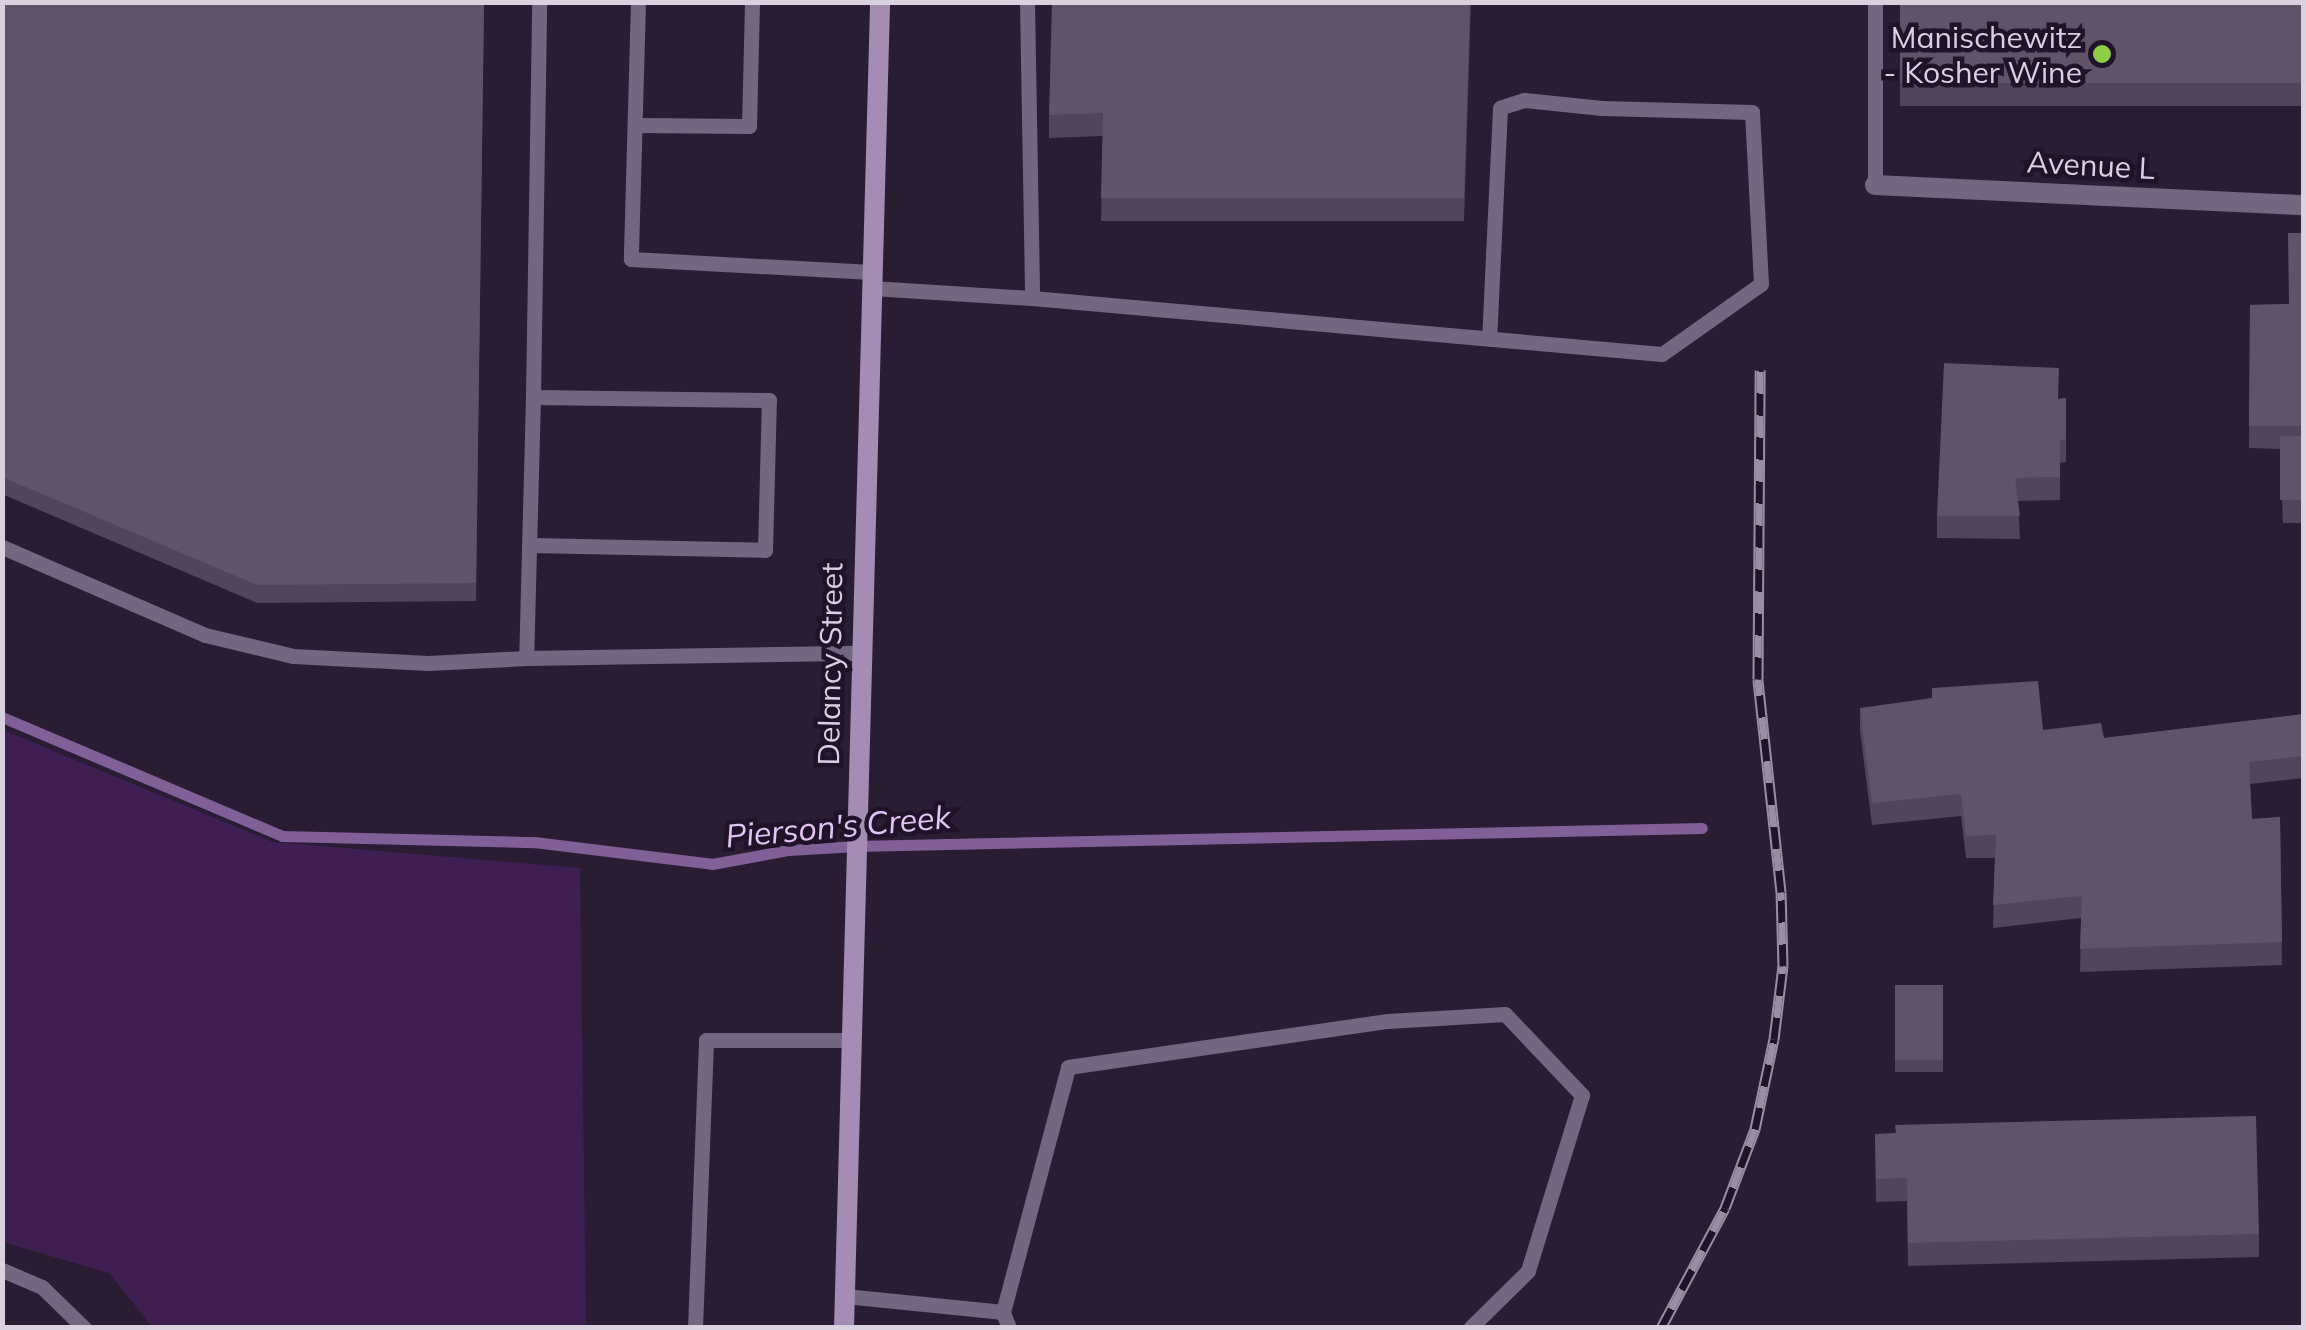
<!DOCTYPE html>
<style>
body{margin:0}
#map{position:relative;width:2306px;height:1330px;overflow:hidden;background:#2a1c33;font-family:Mulish,sans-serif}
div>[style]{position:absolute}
.green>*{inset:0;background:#3f1f52}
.stream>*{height:11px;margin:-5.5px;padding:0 5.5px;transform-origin:5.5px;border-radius:5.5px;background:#815f97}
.lane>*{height:15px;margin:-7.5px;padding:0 7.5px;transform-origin:7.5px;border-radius:7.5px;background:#75667f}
.street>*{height:20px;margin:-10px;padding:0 10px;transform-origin:10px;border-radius:10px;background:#75667f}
.secondary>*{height:20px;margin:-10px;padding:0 10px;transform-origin:10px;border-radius:10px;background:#a48cb4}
.rail>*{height:11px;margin-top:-5.5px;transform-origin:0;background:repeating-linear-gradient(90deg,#201329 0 22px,#998ea0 0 44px);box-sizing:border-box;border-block:2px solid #998ea0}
.wall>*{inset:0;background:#51445b;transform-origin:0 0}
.building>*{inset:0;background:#605369;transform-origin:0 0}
.dots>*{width:28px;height:28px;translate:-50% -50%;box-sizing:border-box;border:5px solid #201329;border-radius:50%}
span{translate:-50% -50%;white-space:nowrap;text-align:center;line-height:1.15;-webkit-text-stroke:9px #201329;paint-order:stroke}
.poi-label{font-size:30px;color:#d9d0e0}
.right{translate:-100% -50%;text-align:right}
.street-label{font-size:30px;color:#d9d0e0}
.water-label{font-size:32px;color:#e1c4f5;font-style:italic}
.frame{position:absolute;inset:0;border:5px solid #d9d0e0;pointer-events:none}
</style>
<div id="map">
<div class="green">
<div style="clip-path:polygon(3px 730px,273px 842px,580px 868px,586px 1327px,152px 1327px,109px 1273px,3px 1242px)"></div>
</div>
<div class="stream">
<div style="left:2px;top:717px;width:304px;rotate:23deg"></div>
<div style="left:282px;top:836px;width:252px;rotate:1.4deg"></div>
<div style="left:534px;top:842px;width:179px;rotate:7deg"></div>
<div style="left:712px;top:864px;width:77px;rotate:-10.4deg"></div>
<div style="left:788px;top:850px;width:68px;rotate:-3.4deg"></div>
<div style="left:856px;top:846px;width:846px;rotate:-1.22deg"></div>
</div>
<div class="lane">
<div style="left:638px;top:2px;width:257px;rotate:91.6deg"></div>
<div style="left:631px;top:259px;width:241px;rotate:3.1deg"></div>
<div style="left:1027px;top:2px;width:296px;rotate:89deg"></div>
<div style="left:1032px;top:298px;width:632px;rotate:5.08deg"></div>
<div style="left:1662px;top:354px;width:121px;rotate:-35.3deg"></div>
<div style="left:1761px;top:284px;width:172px;rotate:-93deg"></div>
<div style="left:1752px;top:112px;width:150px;rotate:-178.5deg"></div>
<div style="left:1602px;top:108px;width:78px;rotate:-174.1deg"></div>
<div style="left:1524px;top:100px;width:25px;rotate:162deg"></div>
<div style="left:1500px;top:108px;width:231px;rotate:92.7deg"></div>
<div style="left:635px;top:125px;width:114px;rotate:0.5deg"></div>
<div style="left:749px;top:126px;width:124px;rotate:-88.6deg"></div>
<div style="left:1875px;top:185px;width:183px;rotate:-90deg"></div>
<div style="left:872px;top:288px;width:160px;rotate:3.6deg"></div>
<div style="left:533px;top:397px;width:395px;rotate:-89.1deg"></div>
<div style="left:531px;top:545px;width:234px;rotate:1.2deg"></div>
<div style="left:765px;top:550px;width:150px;rotate:-88.5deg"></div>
<div style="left:769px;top:400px;width:236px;rotate:-179.3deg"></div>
<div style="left:533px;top:397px;width:261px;rotate:91.5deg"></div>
<div style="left:526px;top:658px;width:334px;rotate:-0.9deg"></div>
<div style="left:2px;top:547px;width:221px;rotate:23.4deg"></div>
<div style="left:205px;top:635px;width:90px;rotate:13.4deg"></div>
<div style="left:293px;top:656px;width:135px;rotate:3deg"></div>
<div style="left:428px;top:663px;width:98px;rotate:-2.9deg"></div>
<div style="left:2px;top:1270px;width:43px;rotate:23deg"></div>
<div style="left:42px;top:1287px;width:59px;rotate:44.3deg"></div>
<div style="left:845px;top:1296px;width:159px;rotate:5.8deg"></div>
<div style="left:695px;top:1328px;width:288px;rotate:-87.8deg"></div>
<div style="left:706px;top:1040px;width:145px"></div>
<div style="left:1009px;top:1328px;width:17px;rotate:-111deg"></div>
<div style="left:1003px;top:1312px;width:253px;rotate:-75.1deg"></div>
<div style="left:1068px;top:1067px;width:323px;rotate:-8.2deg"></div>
<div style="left:1388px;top:1021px;width:117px;rotate:-3.4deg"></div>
<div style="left:1505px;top:1014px;width:112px;rotate:46.5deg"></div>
<div style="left:1582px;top:1095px;width:184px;rotate:107.1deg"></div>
<div style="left:1528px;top:1271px;width:81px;rotate:135.5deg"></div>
</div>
<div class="street">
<div style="left:1875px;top:185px;width:429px;rotate:2.7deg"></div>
</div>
<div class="secondary">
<div style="left:844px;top:1328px;width:1326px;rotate:-88.44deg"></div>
</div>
<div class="rail">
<div style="left:1661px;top:1328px;width:136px;rotate:-61.9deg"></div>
<div style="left:1725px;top:1208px;width:85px;rotate:-69.2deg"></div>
<div style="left:1755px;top:1129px;width:92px;rotate:-78.1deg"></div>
<div style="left:1774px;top:1039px;width:74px;rotate:-83deg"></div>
<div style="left:1783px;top:966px;width:74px;rotate:-91.5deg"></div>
<div style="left:1781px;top:892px;width:214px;rotate:-96.2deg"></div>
<div style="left:1758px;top:679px;width:309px;rotate:-89.6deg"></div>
</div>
<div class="wall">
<div style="clip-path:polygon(2px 2px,484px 2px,476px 601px,257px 603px,2px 494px)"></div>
<div style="clip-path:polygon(1471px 2px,1464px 221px,1101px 221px,1103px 136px,1049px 138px,1049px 115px)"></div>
<div style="left:1900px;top:2px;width:404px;height:104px"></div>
<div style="clip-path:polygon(2304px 233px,2304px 523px,2283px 523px,2280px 449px,2249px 448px,2250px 305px,2289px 304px)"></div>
<div style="clip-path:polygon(2066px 398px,2066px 462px,2060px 463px,2060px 500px,2018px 501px,2020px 539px,1937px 538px,1937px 516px,2059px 399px)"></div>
<div style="clip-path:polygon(1860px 708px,2104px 738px,2304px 714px,2304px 778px,2250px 784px,2252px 819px,2280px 817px,2282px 965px,2080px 972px,2081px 918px,1993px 928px,1995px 858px,1966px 858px,1961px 816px,1872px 825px,1860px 731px)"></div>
<div style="left:1943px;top:985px;width:87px;height:48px;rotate:90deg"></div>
<div style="clip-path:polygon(1875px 1134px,2259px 1234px,2259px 1257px,1908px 1266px,1907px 1201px,1876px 1202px)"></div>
</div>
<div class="building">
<div style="clip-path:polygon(2px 2px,484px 2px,476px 583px,257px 585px,2px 477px)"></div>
<div style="clip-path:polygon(1052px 2px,1470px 2px,1464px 198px,1101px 198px,1103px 113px,1049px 115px)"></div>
<div style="left:1900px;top:2px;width:404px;height:81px"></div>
<div style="clip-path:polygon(2288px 233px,2304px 233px,2304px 403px,2302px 426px,2249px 426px,2250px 305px,2289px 304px)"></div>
<div style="clip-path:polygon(1944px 363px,2059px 368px,2058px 399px,2066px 398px,2066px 439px,2060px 440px,2060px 477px,2015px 478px,2020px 516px,1937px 516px)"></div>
<div style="left:2280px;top:436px;width:24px;height:64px"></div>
<div style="clip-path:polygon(2038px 681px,2043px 730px,2101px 723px,2104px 738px,2304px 714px,2304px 756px,2249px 762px,2252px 819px,2280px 817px,2282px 942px,2080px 949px,2082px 896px,1993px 905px,1996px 835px,1966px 836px,1961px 794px,1872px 803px,1860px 708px,1932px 698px,1932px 688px)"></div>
<div style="left:1943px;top:985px;width:75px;height:48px;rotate:90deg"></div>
<div style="clip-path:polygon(2256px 1116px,2259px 1234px,1908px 1243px,1907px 1178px,1876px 1179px,1875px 1134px,1896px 1133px,1895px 1125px)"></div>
</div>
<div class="dots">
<div style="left:2102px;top:54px;background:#8dce44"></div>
</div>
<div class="poi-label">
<span class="right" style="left:2082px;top:54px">Manischewitz<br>- Kosher Wine</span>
</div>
<div class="street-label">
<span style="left:2091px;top:165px;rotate:3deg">Avenue L</span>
<span style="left:830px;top:664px;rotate:-89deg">Delancy Street</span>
</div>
<div class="water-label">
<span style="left:838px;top:826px;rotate:-5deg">Pierson's Creek</span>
</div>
<div class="frame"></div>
</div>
